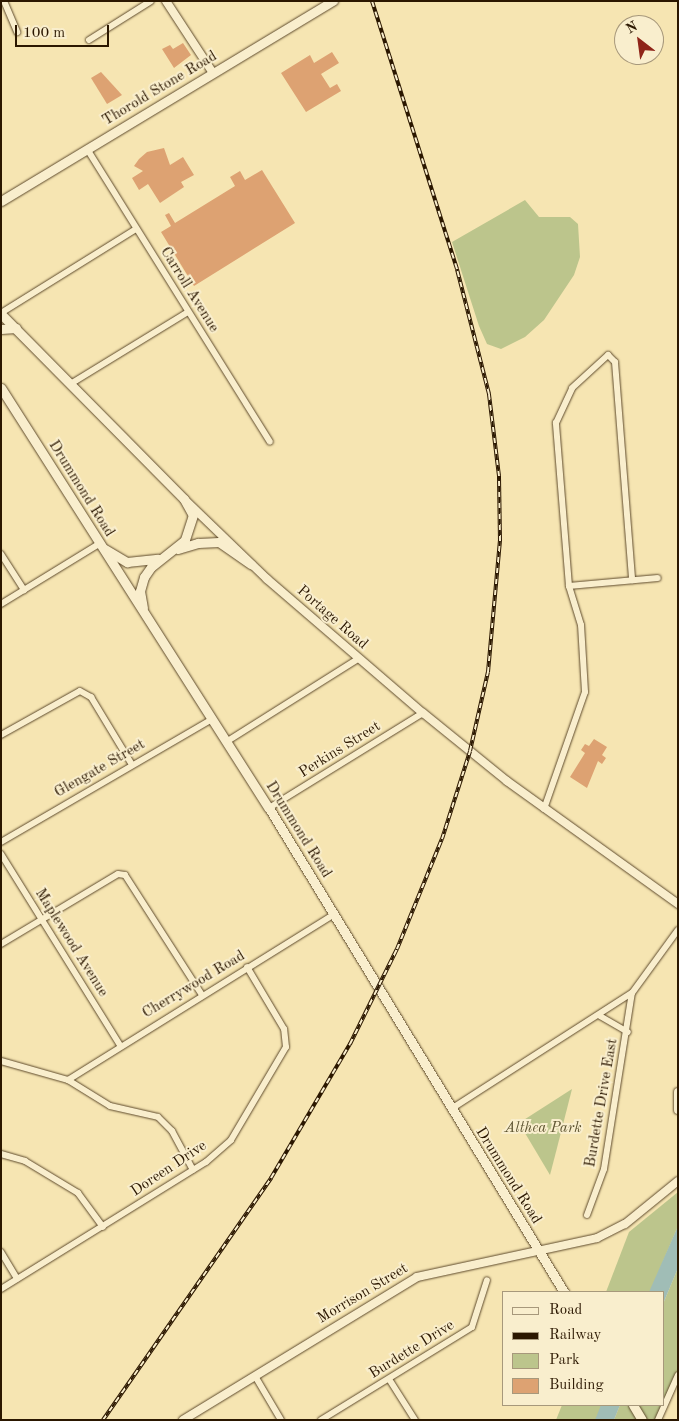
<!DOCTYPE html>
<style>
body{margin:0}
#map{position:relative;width:679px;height:1421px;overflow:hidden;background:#f6e5b2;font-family:"Old Standard TT",serif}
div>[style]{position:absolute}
.green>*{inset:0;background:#bcc58c}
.water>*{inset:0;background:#a0bdb6}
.building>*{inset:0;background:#dda272}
.roads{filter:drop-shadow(0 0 1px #5e4a2c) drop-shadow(0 0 1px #5e4a2c)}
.minor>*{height:6px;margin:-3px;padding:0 3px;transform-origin:3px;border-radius:3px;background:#f9eecd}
.tertiary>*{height:8px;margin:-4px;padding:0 4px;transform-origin:4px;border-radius:4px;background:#f9eecd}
.secondary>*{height:9px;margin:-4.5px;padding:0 4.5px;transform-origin:4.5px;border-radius:4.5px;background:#f9eecd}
.rail>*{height:4px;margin-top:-2px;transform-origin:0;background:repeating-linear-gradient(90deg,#f9eecd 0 5.5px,#2b1700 0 11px);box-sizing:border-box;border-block:1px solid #2b1700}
span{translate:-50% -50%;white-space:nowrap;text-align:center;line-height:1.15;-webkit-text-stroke:4px #f9eecd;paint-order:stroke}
.street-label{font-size:15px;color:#2b1700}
.park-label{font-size:15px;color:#5e5431;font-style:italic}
.frame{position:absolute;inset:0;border:2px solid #2b1700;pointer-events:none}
.legend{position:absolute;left:502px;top:1291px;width:162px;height:115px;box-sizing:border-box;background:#f9eecd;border:1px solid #a7987b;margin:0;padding:6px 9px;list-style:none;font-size:15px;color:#2b1700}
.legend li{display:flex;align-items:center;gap:10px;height:25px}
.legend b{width:25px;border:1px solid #a7987b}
.north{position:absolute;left:614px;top:15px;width:50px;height:50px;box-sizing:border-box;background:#f9eecd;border:1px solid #a7987b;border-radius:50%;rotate:330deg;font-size:14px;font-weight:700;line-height:20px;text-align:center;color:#2b1700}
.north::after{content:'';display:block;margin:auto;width:18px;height:22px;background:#8f2418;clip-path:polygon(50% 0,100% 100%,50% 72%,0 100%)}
.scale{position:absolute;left:15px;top:25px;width:94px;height:22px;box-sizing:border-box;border:2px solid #2b1700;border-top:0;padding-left:6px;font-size:15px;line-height:18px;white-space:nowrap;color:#2b1700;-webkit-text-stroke:4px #f9eecd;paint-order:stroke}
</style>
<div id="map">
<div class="green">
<div style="clip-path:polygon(525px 200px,539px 217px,570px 217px,578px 224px,580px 257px,574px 275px,544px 320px,525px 337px,501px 349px,487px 344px,479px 326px,452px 242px)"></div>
<div style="clip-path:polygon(572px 1089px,557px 1148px,550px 1175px,519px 1123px)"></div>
<div style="clip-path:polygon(678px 1192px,678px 1226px,650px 1292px,606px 1292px,629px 1232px)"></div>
<div style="clip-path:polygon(678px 1268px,678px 1375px,659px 1420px,614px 1420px,620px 1405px,663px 1405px,663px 1304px)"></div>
<div style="clip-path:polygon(562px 1405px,602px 1405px,596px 1420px,556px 1420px)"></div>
</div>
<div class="water">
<div style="clip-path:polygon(678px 1226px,678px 1268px,663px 1304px,663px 1292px,649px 1292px)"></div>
<div style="clip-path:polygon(601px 1405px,620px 1405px,614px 1420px,595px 1420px)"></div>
</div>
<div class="building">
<div style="clip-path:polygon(183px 43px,191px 55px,174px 68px,162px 49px,170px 45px,173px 49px)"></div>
<div style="clip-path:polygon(332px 52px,339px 63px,321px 74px,330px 88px,337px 84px,341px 91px,306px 112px,281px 73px,310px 55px,314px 63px)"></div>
<div style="clip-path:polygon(101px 72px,122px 95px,107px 104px,91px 78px)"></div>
<div style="clip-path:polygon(164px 148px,170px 165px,183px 157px,194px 175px,181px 182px,184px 187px,160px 203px,148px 184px,139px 190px,132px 178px,143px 171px,134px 166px,139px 159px,147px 152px)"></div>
<div style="clip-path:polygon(262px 170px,295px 223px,194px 286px,161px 232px,171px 226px,165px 215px,169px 213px,175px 223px,235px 186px,230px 177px,240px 171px,245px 180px)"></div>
<div style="clip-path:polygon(594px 739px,607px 747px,602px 755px,606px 758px,602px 764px,598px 761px,587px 788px,570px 777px,585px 753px,581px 750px,585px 744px,589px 746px)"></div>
</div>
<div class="roads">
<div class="minor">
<div style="left:4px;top:1px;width:34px;rotate:67deg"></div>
<div style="left:89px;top:40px;width:73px;rotate:-32.2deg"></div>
<div style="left:87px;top:149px;width:345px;rotate:58deg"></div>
<div style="left:1px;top:313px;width:159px;rotate:-31.9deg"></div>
<div style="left:72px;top:383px;width:136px;rotate:-31.5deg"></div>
<div style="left:1px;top:554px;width:43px;rotate:57.4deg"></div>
<div style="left:569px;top:586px;width:89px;rotate:-5.1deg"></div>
<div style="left:1px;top:604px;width:115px;rotate:-31.5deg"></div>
<div style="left:1px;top:735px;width:90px;rotate:-29.1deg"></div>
<div style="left:80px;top:691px;width:13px;rotate:29deg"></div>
<div style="left:91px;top:697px;width:77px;rotate:58.8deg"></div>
<div style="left:226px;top:742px;width:156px;rotate:-32.2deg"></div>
<div style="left:269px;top:808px;width:181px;rotate:-31.7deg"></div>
<div style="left:544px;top:809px;width:124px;rotate:-70.7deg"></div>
<div style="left:585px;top:692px;width:67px;rotate:-93.4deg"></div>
<div style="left:581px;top:625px;width:41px;rotate:-107.1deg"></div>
<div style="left:569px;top:586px;width:164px;rotate:-94.6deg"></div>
<div style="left:556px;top:423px;width:38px;rotate:-65deg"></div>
<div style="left:572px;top:388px;width:49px;rotate:-42.5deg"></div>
<div style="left:608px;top:355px;width:10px;rotate:45deg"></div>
<div style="left:615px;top:362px;width:219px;rotate:85.5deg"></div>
<div style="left:1px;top:842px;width:244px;rotate:-30.2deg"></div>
<div style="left:1px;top:854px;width:225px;rotate:58.1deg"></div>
<div style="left:1px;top:944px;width:136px;rotate:-30.9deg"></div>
<div style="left:118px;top:874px;width:7px;rotate:8deg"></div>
<div style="left:125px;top:875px;width:143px;rotate:57.3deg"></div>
<div style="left:600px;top:1016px;width:32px;rotate:30deg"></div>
<div style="left:1px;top:1061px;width:70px;rotate:15.8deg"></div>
<div style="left:68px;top:1080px;width:49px;rotate:31.8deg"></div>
<div style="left:110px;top:1106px;width:49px;rotate:12.9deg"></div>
<div style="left:158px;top:1117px;width:20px;rotate:45deg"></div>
<div style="left:172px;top:1131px;width:44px;rotate:61.7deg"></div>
<div style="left:68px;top:1080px;width:314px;rotate:-31.9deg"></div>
<div style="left:451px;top:1109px;width:215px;rotate:-32.7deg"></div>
<div style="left:632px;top:993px;width:78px;rotate:-53.9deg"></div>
<div style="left:1px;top:1154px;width:25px;rotate:16deg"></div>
<div style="left:25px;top:1161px;width:62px;rotate:31.1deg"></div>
<div style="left:78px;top:1193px;width:42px;rotate:53.7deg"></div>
<div style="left:587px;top:1215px;width:49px;rotate:-69.7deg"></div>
<div style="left:604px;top:1169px;width:178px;rotate:-81deg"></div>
<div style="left:1px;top:1252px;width:31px;rotate:59deg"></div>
<div style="left:1px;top:1289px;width:241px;rotate:-31.8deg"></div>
<div style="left:206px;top:1162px;width:33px;rotate:-41deg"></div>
<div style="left:231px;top:1140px;width:108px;rotate:-59.4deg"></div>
<div style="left:286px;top:1047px;width:18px;rotate:-96deg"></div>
<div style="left:284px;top:1029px;width:72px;rotate:-120.8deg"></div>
<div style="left:255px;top:1376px;width:51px;rotate:59.4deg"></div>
<div style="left:389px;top:1379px;width:49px;rotate:57.6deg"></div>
<div style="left:321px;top:1420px;width:177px;rotate:-31.6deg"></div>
<div style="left:472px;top:1327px;width:49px;rotate:-72.3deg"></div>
<div style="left:658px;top:1420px;width:49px;rotate:-66deg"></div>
</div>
<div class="tertiary">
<div style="left:166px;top:1px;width:86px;rotate:56.9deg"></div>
<div style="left:185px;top:500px;width:114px;rotate:43.9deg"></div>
<div style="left:267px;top:579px;width:206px;rotate:40.7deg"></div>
<div style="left:423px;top:713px;width:108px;rotate:39deg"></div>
<div style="left:507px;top:781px;width:211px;rotate:35.7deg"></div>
<div style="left:678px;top:1092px;width:18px;rotate:90deg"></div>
<div style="left:183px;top:1420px;width:274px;rotate:-31.4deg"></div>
<div style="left:417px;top:1277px;width:184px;rotate:-12.2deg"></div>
<div style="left:597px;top:1238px;width:31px;rotate:-27deg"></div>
<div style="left:625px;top:1224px;width:68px;rotate:-39.1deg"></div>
</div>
<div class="secondary">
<div style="left:1px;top:201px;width:388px;rotate:-31.1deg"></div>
<div style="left:1px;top:314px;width:260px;rotate:45.3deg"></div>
<div style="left:184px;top:499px;width:18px;rotate:61deg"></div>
<div style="left:193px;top:515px;width:26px;rotate:108deg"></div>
<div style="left:185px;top:540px;width:43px;rotate:141.5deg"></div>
<div style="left:151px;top:567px;width:12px;rotate:125deg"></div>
<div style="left:144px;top:577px;width:15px;rotate:106deg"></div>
<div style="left:140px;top:591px;width:17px;rotate:80deg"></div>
<div style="left:1px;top:329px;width:15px;rotate:-4deg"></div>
<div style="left:1px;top:388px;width:498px;rotate:57.5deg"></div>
<div style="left:269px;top:808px;width:567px;rotate:58.64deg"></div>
<div style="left:105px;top:549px;width:26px;rotate:31deg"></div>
<div style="left:127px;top:562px;width:31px;rotate:-6deg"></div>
<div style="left:178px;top:549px;width:21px;rotate:-17deg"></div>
<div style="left:198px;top:543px;width:21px;rotate:-3deg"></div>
<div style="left:219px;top:542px;width:39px;rotate:35deg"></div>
<div style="left:633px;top:1405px;width:17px;rotate:59deg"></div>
</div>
</div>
<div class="rail">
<div style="left:103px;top:1420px;width:295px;rotate:-55.2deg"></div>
<div style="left:271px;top:1178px;width:156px;rotate:-59.5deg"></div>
<div style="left:350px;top:1044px;width:106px;rotate:-63.7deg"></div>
<div style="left:397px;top:949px;width:119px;rotate:-67.8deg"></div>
<div style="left:442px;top:839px;width:92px;rotate:-72.3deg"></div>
<div style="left:470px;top:751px;width:81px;rotate:-77.2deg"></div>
<div style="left:488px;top:672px;width:132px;rotate:-84.8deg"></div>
<div style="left:500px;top:541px;width:65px;rotate:-90.9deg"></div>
<div style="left:499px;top:476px;width:83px;rotate:-97deg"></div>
<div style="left:489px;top:394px;width:129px;rotate:-104.4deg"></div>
<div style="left:457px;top:269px;width:281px;rotate:-107.6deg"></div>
</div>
<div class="street-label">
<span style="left:160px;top:89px;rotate:-31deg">Thorold Stone Road</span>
<span style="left:189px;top:290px;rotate:58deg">Carroll Avenue</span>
<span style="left:81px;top:489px;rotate:58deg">Drummond Road</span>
<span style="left:332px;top:618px;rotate:41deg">Portage Road</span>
<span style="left:340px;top:750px;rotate:-32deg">Perkins Street</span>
<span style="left:100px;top:769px;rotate:-30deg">Glengate Street</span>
<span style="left:298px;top:830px;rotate:58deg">Drummond Road</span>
<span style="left:71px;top:943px;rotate:58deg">Maplewood Avenue</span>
<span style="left:194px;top:985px;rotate:-31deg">Cherrywood Road</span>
<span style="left:602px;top:1103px;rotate:-80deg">Burdette Drive East</span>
<span style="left:169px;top:1169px;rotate:-34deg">Doreen Drive</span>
<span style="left:508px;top:1176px;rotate:58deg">Drummond Road</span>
<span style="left:363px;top:1294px;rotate:-31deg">Morrison Street</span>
<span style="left:412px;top:1350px;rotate:-32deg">Burdette Drive</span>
</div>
<div class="park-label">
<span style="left:543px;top:1129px">Althea Park</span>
</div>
<div class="frame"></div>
<ul class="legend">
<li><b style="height:6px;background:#f9eecd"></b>Road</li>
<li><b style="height:6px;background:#2b1700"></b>Railway</li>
<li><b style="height:14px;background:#bcc58c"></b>Park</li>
<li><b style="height:14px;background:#dda272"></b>Building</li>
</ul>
<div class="north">N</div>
<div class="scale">100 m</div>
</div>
